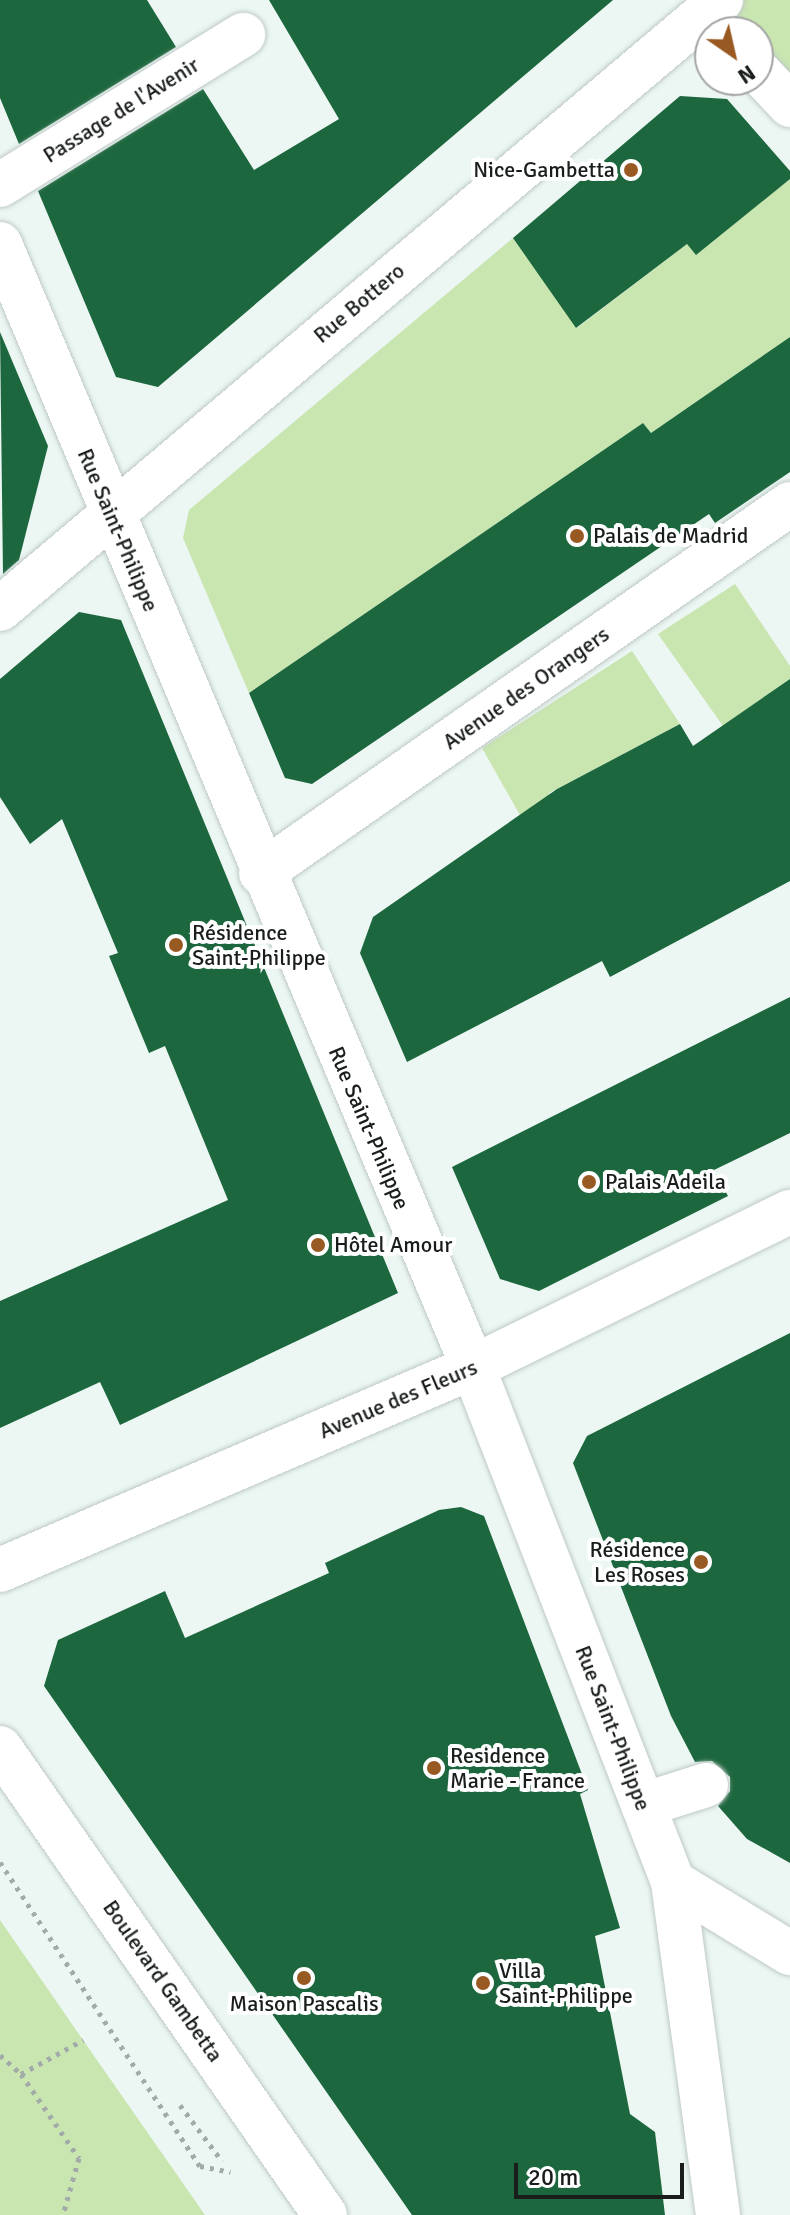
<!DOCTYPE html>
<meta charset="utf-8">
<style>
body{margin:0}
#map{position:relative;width:790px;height:2215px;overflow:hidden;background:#ecf7f4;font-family:Signika,sans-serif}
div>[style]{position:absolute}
.green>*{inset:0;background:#c9e5b0}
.building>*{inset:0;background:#1d673e}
.path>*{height:5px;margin-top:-2.5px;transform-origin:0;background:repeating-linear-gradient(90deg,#a3aba9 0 4px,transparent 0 10px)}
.roads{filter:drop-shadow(0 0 2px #bec9c6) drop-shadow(0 0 2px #bec9c6)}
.minor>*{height:44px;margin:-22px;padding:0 22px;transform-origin:22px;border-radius:22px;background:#fff}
.major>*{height:44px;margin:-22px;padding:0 22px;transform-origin:22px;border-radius:22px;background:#fff}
.dots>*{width:22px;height:22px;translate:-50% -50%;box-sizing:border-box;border:4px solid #fff;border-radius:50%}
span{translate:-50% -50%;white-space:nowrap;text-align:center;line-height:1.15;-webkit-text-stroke:8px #fff;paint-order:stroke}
.street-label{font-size:22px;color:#191d1c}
.poi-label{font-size:22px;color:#191d1c}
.right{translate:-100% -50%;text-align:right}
.left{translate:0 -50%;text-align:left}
.north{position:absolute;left:694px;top:16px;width:80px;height:80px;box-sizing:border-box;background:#fff;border:2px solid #a3a5a4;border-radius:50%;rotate:146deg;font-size:22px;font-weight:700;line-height:32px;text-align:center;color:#191d1c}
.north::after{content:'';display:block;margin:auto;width:28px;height:36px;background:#995922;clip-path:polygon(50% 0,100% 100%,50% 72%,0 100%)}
.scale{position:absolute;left:514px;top:2163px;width:170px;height:36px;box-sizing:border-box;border:4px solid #191d1c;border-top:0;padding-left:10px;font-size:24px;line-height:28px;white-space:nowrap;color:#191d1c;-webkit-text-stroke:6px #fff;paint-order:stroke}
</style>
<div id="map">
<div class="green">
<div style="clip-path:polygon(742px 0,790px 0,790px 88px,758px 52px,758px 32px,740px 32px,725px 15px)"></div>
<div style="clip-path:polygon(790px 179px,790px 337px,651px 433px,643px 423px,249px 693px,183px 538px,189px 510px,513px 238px,577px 328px,687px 244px,696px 254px)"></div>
<div style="clip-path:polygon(735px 584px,790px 666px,790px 679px,723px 726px,658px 634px)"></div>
<div style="clip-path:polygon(632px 651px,680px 724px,549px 793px,591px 873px,585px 930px,482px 748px)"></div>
<div style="clip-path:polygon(0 1920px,83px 2040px,205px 2215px,0 2215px)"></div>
</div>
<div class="building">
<div style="clip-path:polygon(0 0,147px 0,176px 47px,19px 144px,0 98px)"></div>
<div style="clip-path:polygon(269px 0,613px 0,158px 387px,116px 377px,38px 191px,203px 89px,254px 170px,339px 119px)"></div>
<div style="clip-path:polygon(680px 96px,727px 99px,790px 171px,790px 179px,696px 255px,687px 244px,576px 328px,513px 238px)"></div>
<div style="clip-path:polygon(0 332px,48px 446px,19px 560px,3px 574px)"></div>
<div style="clip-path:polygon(790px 337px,790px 472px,715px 523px,709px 514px,312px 784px,285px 778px,249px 693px,643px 423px,651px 433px)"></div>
<div style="clip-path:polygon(79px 612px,121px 620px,398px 1293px,120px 1425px,100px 1382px,0 1428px,0 1301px,228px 1200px,165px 1046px,149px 1053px,109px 956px,118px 953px,62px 819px,30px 844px,0 797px,0 679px)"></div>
<div style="clip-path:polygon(790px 679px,790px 881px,610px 977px,602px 961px,407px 1062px,360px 953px,373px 917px,557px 789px,680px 724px,693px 746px)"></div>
<div style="clip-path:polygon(790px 997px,790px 1133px,714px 1170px,728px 1196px,539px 1291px,500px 1279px,452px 1167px)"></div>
<div style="clip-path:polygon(790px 1333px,790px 1863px,747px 1839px,718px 1806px,730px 1791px,730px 1777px,712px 1761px,695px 1762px,671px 1716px,573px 1463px,587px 1436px)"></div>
<div style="clip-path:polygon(461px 1507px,484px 1516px,588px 1790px,580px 1794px,620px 1928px,595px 1936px,630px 2114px,655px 2132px,665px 2215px,412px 2215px,44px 1686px,58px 1640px,165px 1591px,185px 1638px,329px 1573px,325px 1563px,439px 1510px)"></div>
</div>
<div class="path">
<div style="left:0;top:1862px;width:364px;rotate:56.7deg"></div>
<div style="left:200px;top:2166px;width:31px;rotate:11deg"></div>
<div style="left:0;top:2055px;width:28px;rotate:42deg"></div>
<div style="left:21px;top:2074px;width:102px;rotate:55.4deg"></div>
<div style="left:79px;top:2158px;width:59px;rotate:105.7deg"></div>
<div style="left:21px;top:2074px;width:71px;rotate:-28.7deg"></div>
<div style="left:180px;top:2105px;width:70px;rotate:53.1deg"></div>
</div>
<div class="roads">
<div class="minor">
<div style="left:758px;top:71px;width:47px;rotate:46.7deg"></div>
<div style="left:0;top:185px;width:286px;rotate:-31.7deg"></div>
<div style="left:0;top:244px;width:1219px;rotate:67.16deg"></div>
<div style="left:473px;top:1367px;width:552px;rotate:68.78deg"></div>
<div style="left:673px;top:1882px;width:336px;rotate:82.3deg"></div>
<div style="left:261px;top:873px;width:645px;rotate:-34.9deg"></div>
<div style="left:0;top:1748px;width:569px;rotate:55.16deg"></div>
<div style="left:643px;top:1805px;width:66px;rotate:-17.6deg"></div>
<div style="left:673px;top:1882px;width:137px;rotate:31.3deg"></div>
</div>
<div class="major">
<div style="left:0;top:609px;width:944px;rotate:-40.19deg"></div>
<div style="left:0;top:1570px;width:515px;rotate:-23.23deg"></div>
<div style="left:473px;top:1367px;width:353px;rotate:-26.1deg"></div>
</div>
</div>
<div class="dots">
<div style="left:631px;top:170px;background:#995922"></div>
<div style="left:577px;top:536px;background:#995922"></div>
<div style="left:176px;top:945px;background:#995922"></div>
<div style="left:589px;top:1182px;background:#995922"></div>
<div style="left:318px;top:1245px;background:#995922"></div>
<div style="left:701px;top:1562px;background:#995922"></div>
<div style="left:434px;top:1768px;background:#995922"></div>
<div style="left:304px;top:1978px;background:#995922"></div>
<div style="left:483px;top:1983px;background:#995922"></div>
</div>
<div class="street-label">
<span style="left:121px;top:110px;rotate:-32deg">Passage de l'Avenir</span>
<span style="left:359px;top:303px;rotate:-40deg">Rue Bottero</span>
<span style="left:118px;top:530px;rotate:67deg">Rue Saint-Philippe</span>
<span style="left:526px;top:688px;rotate:-35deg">Avenue des Orangers</span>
<span style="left:369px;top:1128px;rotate:67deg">Rue Saint-Philippe</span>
<span style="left:398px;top:1399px;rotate:-23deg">Avenue des Fleurs</span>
<span style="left:613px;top:1728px;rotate:69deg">Rue Saint-Philippe</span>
<span style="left:163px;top:1981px;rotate:55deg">Boulevard Gambetta</span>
</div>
<div class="poi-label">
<span class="right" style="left:615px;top:170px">Nice-Gambetta</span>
<span class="left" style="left:593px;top:536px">Palais de Madrid</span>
<span class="left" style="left:192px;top:945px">Résidence<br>Saint-Philippe</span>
<span class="left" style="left:605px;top:1182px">Palais Adeila</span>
<span class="left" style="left:334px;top:1245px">Hôtel Amour</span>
<span class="right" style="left:685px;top:1562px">Résidence<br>Les Roses</span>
<span class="left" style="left:450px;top:1768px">Residence<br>Marie - France</span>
<span class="left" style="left:499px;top:1983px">Villa<br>Saint-Philippe</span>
<span style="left:304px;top:2004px">Maison Pascalis</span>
</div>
<div class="north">N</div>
<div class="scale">20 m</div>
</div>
